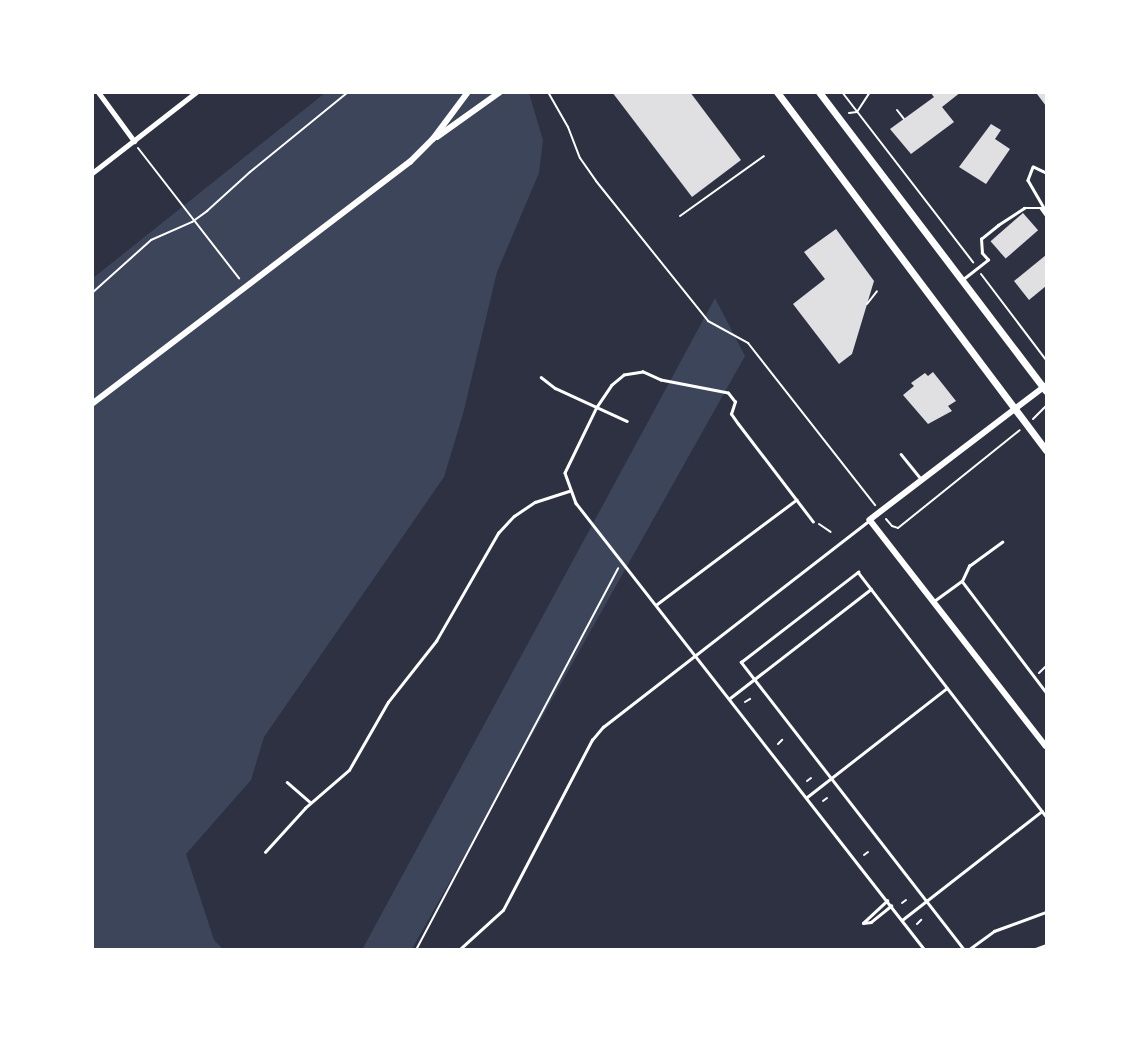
<!DOCTYPE html>
<style>
body{margin:0}
#map{position:relative;width:1139px;height:1042px;overflow:hidden;background:#2d3142;font-family:Karla,sans-serif}
div>[style]{position:absolute}
.green>*{inset:0;background:#3c4559}
.building>*{inset:0;background:#e0e0e3;transform-origin:0 0}
.path>*{height:2px;margin:-1px;padding:0 1px;transform-origin:1px;border-radius:1px;background:#fff}
.service>*{height:2.5px;margin:-1.25px;padding:0 1.25px;transform-origin:1.25px;border-radius:1.25px;background:#fff}
.minor>*{height:5px;margin:-2.5px;padding:0 2.5px;transform-origin:2.5px;border-radius:2.5px;background:#fff}
.tertiary>*{height:5.5px;margin:-2.75px;padding:0 2.75px;transform-origin:2.75px;border-radius:2.75px;background:#fff}
.secondary>*{height:7px;margin:-3.5px;padding:0 3.5px;transform-origin:3.5px;border-radius:3.5px;background:#fff}
span{translate:-50% -50%;white-space:nowrap;text-align:center;line-height:1.15;-webkit-text-stroke:4px #fff;paint-order:stroke}
.frame{position:absolute;inset:0;border:94px solid #fff;pointer-events:none}
</style>
<div id="map">
<div class="green">
<div style="clip-path:polygon(325px 93px,529px 93px,543px 140px,539px 173px,497px 272px,463px 414px,444px 477px,264px 737px,251px 780px,186px 854px,214px 940px,223px 949px,93px 950px,93px 278px)"></div>
<div style="clip-path:polygon(715px 298px,745px 356px,412px 949px,362px 950px)"></div>
</div>
<div class="building">
<div style="clip-path:polygon(612px 92px,690px 92px,741px 160px,692px 197px)"></div>
<div style="clip-path:polygon(930px 92px,961px 92px,942px 107px,954px 122px,911px 154px,890px 129px,934px 97px)"></div>
<div style="clip-path:polygon(1039px 92px,1046px 92px,1046px 106px,1037px 94px)"></div>
<div style="clip-path:polygon(991px 124px,1001px 130px,995px 139px,1010px 149px,986px 184px,959px 167px)"></div>
<div style="left:1023px;top:213px;width:23px;height:43px;rotate:49deg"></div>
<div style="clip-path:polygon(836px 229px,874px 281px,852px 354px,839px 364px,793px 304px,825px 279px,804px 252px)"></div>
<div style="clip-path:polygon(1046px 255px,1046px 286px,1029px 300px,1014px 281px)"></div>
<div style="clip-path:polygon(933px 372px,956px 401px,948px 406px,952px 411px,928px 424px,903px 395px,914px 386px,911px 383px,925px 373px,928px 376px)"></div>
</div>
<div class="path">
<div style="left:548px;top:92px;width:40px;rotate:60.3deg"></div>
<div style="left:568px;top:127px;width:33px;rotate:69deg"></div>
<div style="left:580px;top:158px;width:28px;rotate:55deg"></div>
<div style="left:596px;top:181px;width:179px;rotate:51.3deg"></div>
<div style="left:708px;top:321px;width:46px;rotate:28.8deg"></div>
<div style="left:748px;top:343px;width:206px;rotate:51.9deg"></div>
<div style="left:842px;top:92px;width:215px;rotate:52.4deg"></div>
<div style="left:897px;top:110px;width:11px;rotate:52deg"></div>
<div style="left:849px;top:113px;width:8px;rotate:-7deg"></div>
<div style="left:857px;top:112px;width:24px;rotate:-57deg"></div>
<div style="left:138px;top:148px;width:165px;rotate:52.2deg"></div>
<div style="left:680px;top:216px;width:103px;rotate:-35.5deg"></div>
<div style="left:981px;top:274px;width:108px;rotate:52.9deg"></div>
<div style="left:92px;top:293px;width:79px;rotate:-41.9deg"></div>
<div style="left:151px;top:240px;width:45px;rotate:-23.7deg"></div>
<div style="left:192px;top:222px;width:19px;rotate:-36deg"></div>
<div style="left:207px;top:211px;width:58px;rotate:-42.2deg"></div>
<div style="left:250px;top:172px;width:127px;rotate:-39.2deg"></div>
<div style="left:867px;top:304px;width:16px;rotate:-52deg"></div>
<div style="left:1033px;top:419px;width:18px;rotate:-45deg"></div>
<div style="left:886px;top:519px;width:9px;rotate:49deg"></div>
<div style="left:892px;top:526px;width:6px;rotate:18deg"></div>
<div style="left:898px;top:528px;width:156px;rotate:-38.8deg"></div>
<div style="left:819px;top:524px;width:14px;rotate:34deg"></div>
<div style="left:1039px;top:673px;width:10px;rotate:-45deg"></div>
<div style="left:745px;top:702px;width:6px;rotate:-31deg"></div>
<div style="left:778px;top:744px;width:6px;rotate:-45deg"></div>
<div style="left:807px;top:781px;width:5px;rotate:-37deg"></div>
<div style="left:823px;top:801px;width:5px;rotate:-37deg"></div>
<div style="left:864px;top:855px;width:5px;rotate:-37deg"></div>
<div style="left:902px;top:903px;width:5px;rotate:-37deg"></div>
<div style="left:917px;top:924px;width:6px;rotate:-45deg"></div>
<div style="left:416px;top:950px;width:432px;rotate:-62.1deg"></div>
</div>
<div class="service">
<div style="left:1046px;top:173px;width:14px;rotate:-155deg"></div>
<div style="left:1033px;top:167px;width:14px;rotate:111deg"></div>
<div style="left:1028px;top:180px;width:36px;rotate:60deg"></div>
<div style="left:962px;top:280px;width:33px;rotate:-38deg"></div>
<div style="left:988px;top:260px;width:9px;rotate:-131deg"></div>
<div style="left:982px;top:253px;width:14px;rotate:-94deg"></div>
<div style="left:981px;top:239px;width:22px;rotate:-39deg"></div>
<div style="left:998px;top:225px;width:31px;rotate:-33deg"></div>
<div style="left:1024px;top:208px;width:17px"></div>
<div style="left:1041px;top:208px;width:9px;rotate:54deg"></div>
<div style="left:541px;top:377px;width:18px;rotate:38deg"></div>
<div style="left:555px;top:388px;width:79px;rotate:24.6deg"></div>
<div style="left:901px;top:454px;width:33px;rotate:51deg"></div>
<div style="left:813px;top:522px;width:123px;rotate:-127.4deg"></div>
<div style="left:738px;top:424px;width:12px;rotate:-125deg"></div>
<div style="left:731px;top:414px;width:13px;rotate:-72deg"></div>
<div style="left:735px;top:402px;width:11px;rotate:-128deg"></div>
<div style="left:728px;top:393px;width:68px;rotate:-169deg"></div>
<div style="left:661px;top:380px;width:20px;rotate:-156deg"></div>
<div style="left:643px;top:372px;width:19px;rotate:171deg"></div>
<div style="left:624px;top:375px;width:16px;rotate:140deg"></div>
<div style="left:612px;top:385px;width:27px;rotate:124deg"></div>
<div style="left:597px;top:407px;width:73px;rotate:115.9deg"></div>
<div style="left:565px;top:473px;width:32px;rotate:70deg"></div>
<div style="left:576px;top:503px;width:567px;rotate:52.02deg"></div>
<div style="left:962px;top:581px;width:17px;rotate:-65deg"></div>
<div style="left:969px;top:566px;width:41px;rotate:-36deg"></div>
<div style="left:934px;top:601px;width:34px;rotate:-36deg"></div>
<div style="left:962px;top:581px;width:139px;rotate:52.9deg"></div>
<div style="left:657px;top:604px;width:174px;rotate:-36.8deg"></div>
<div style="left:730px;top:698px;width:178px;rotate:-37.7deg"></div>
<div style="left:287px;top:782px;width:30px;rotate:41deg"></div>
<div style="left:807px;top:797px;width:177px;rotate:-37.9deg"></div>
<div style="left:265px;top:852px;width:59px;rotate:-47.7deg"></div>
<div style="left:305px;top:808px;width:58px;rotate:-40.8deg"></div>
<div style="left:349px;top:770px;width:78px;rotate:-60.2deg"></div>
<div style="left:388px;top:702px;width:78px;rotate:-51.8deg"></div>
<div style="left:436px;top:641px;width:125px;rotate:-60.1deg"></div>
<div style="left:498px;top:533px;width:23px;rotate:-47deg"></div>
<div style="left:514px;top:516px;width:25px;rotate:-34deg"></div>
<div style="left:535px;top:502px;width:36px;rotate:-18deg"></div>
<div style="left:902px;top:920px;width:177px;rotate:-37.9deg"></div>
<div style="left:863px;top:923px;width:8px;rotate:-7deg"></div>
<div style="left:871px;top:922px;width:26px;rotate:-39deg"></div>
<div style="left:863px;top:923px;width:33px;rotate:-43deg"></div>
<div style="left:459px;top:950px;width:59px;rotate:-42.3deg"></div>
<div style="left:503px;top:910px;width:192px;rotate:-62.4deg"></div>
<div style="left:592px;top:740px;width:17px;rotate:-50deg"></div>
<div style="left:603px;top:727px;width:338px;rotate:-37.8deg"></div>
<div style="left:964px;top:950px;width:364px;rotate:-127.8deg"></div>
<div style="left:741px;top:662px;width:148px;rotate:-37.6deg"></div>
<div style="left:858px;top:572px;width:308px;rotate:52.4deg"></div>
<div style="left:968px;top:950px;width:32px;rotate:-36deg"></div>
<div style="left:994px;top:931px;width:55px;rotate:-20.1deg"></div>
<div style="left:1033px;top:950px;width:14px;rotate:-21deg"></div>
</div>
<div class="minor">
<div style="left:98px;top:92px;width:61px;rotate:53.7deg"></div>
<div style="left:92px;top:173px;width:132px;rotate:-37.9deg"></div>
</div>
<div class="tertiary">
<div style="left:437px;top:137px;width:77px;rotate:-35.5deg"></div>
<div style="left:1046px;top:386px;width:221px;rotate:142.7deg"></div>
<div style="left:870px;top:520px;width:286px;rotate:52.1deg"></div>
<div style="left:92px;top:404px;width:400px;rotate:-37.3deg"></div>
<div style="left:410px;top:162px;width:33px;rotate:-45deg"></div>
<div style="left:433px;top:139px;width:59px;rotate:-53.3deg"></div>
</div>
<div class="secondary">
<div style="left:777px;top:92px;width:448px;rotate:53.1deg"></div>
<div style="left:819px;top:92px;width:375px;rotate:52.8deg"></div>
</div>
<div class="frame"></div>
</div>
